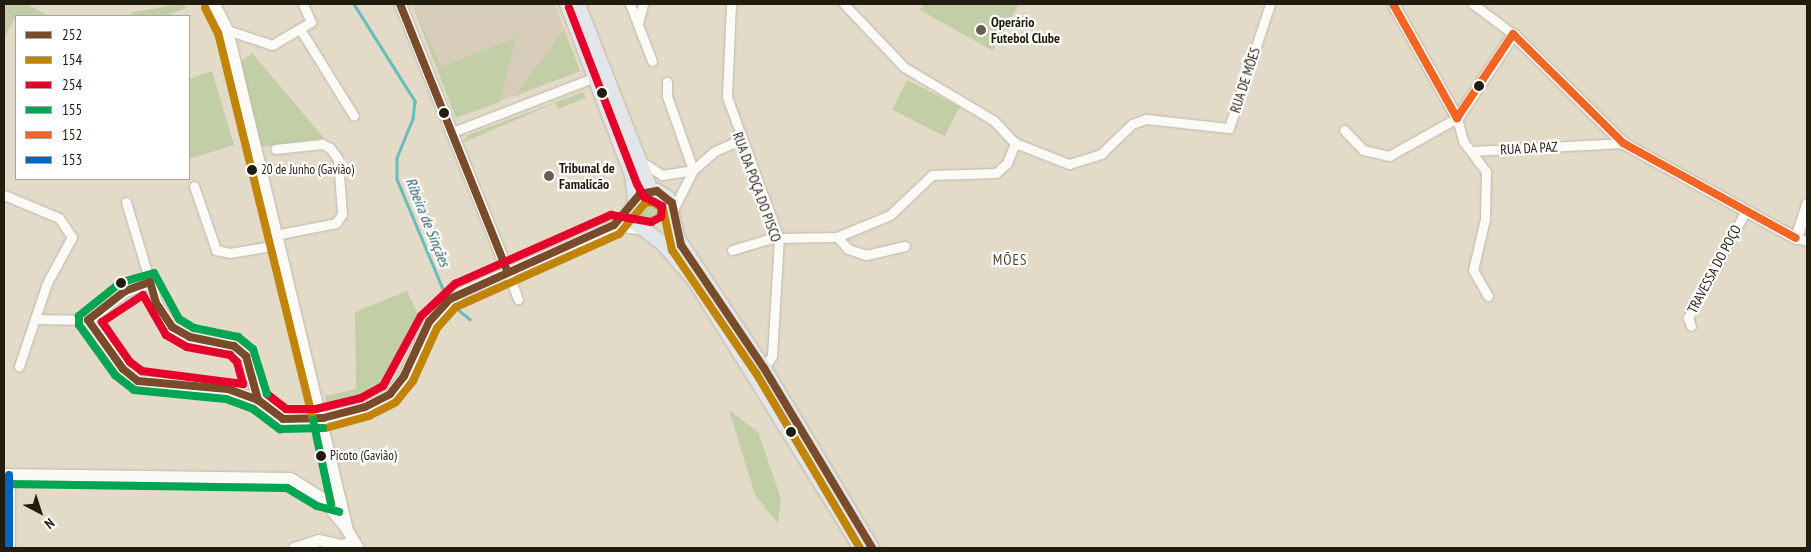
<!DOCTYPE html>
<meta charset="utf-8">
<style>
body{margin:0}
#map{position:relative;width:1811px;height:552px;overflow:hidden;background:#e3dbc8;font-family:"PT Sans Narrow",sans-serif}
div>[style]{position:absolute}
.commercial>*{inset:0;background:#d8ccba}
.green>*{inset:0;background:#c2cea6;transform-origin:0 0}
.round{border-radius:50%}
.stream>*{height:2.5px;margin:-1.25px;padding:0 1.25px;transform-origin:1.25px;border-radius:1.25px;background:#68bdbc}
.roads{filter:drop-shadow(0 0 1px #beb7a9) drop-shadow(0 0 1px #beb7a9)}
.street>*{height:9px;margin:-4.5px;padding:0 4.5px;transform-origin:4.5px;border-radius:4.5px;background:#fbfaf7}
.secondary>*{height:11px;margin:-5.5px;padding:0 5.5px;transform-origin:5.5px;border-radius:5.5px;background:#fbfaf7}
.primary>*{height:14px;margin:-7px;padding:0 7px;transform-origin:7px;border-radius:7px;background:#e3e6e8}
.bus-1>*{height:8px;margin:-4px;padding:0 4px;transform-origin:4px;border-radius:4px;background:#7a4b2a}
.bus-2>*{height:8px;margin:-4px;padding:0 4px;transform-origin:4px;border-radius:4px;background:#c28404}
.bus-3>*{height:8px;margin:-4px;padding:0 4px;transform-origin:4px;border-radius:4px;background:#e4002b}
.bus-4>*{height:8px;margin:-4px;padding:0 4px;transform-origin:4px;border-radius:4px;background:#00a651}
.bus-5>*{height:8px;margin:-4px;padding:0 4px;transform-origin:4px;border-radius:4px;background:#f26522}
.bus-6>*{height:8px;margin:-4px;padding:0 4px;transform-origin:4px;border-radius:4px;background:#0065bd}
.dots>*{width:14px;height:14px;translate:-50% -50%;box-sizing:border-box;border:2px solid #fff;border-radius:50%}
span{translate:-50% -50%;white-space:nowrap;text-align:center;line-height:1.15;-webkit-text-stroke:4.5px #fff;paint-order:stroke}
.bus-label{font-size:13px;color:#221c0f}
.left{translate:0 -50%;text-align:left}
.poi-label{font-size:14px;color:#221c0f;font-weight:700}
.street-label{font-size:14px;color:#221c0f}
.water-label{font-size:15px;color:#2c5f62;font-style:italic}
.neighbourhood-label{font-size:15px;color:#544628;letter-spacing:1px}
.frame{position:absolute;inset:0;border:5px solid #221c0f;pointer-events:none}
.legend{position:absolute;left:15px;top:15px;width:175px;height:165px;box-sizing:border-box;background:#fff;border:1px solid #a7a49f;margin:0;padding:6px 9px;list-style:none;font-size:15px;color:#221c0f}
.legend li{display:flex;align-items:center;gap:10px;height:25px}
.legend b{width:25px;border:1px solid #a7a49f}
.north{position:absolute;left:15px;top:487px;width:50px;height:50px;-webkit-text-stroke:4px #fff;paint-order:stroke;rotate:140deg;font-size:14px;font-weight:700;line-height:20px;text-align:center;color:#221c0f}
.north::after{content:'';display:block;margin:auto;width:18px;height:22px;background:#221c0f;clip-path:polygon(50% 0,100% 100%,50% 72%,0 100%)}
</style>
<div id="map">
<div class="commercial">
<div style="clip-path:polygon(412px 4px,555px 4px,580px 71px,456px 118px)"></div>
</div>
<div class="green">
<div style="clip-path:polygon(4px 4px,26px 4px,49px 16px,16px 16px,4px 37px)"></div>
<div style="clip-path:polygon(183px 4px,186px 8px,166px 16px,132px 16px,132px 12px)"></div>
<div style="clip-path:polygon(412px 4px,441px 67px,516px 38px,500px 102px,456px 118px)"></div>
<div style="clip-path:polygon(924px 4px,1019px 4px,993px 51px,920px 10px)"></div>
<div style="clip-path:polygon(564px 30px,580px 71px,515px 96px)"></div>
<div style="clip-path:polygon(252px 53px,324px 138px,258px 147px,241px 62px)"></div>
<div style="clip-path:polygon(212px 71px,234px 145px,189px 159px,189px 79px)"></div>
<div style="left:907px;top:80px;width:59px;height:33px;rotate:27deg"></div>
<div style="clip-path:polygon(583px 92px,586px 98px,558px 109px,555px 103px,462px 143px,468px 135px)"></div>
<div class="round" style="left:639px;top:198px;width:26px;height:26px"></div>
<div style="clip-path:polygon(407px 291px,420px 318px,383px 388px,367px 398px,327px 404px,325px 396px,356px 389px,355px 312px)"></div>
<div style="clip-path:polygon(729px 410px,758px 432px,781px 499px,778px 524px,755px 495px)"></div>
</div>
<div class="stream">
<div style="left:354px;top:4px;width:115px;rotate:57.8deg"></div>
<div style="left:415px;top:101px;width:18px;rotate:96deg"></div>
<div style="left:413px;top:119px;width:42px;rotate:112.3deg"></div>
<div style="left:397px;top:158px;width:21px;rotate:90deg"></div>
<div style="left:397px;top:179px;width:119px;rotate:67.3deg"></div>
<div style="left:455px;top:307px;width:19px;rotate:39deg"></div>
</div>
<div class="roads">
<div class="street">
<div style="left:630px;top:4px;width:61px;rotate:68.9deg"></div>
<div style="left:731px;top:4px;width:93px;rotate:92.5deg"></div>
<div style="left:727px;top:97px;width:150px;rotate:69.8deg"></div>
<div style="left:779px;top:238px;width:118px;rotate:93.4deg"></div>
<div style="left:772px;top:356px;width:14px;rotate:124deg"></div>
<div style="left:844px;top:4px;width:87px;rotate:46.4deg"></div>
<div style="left:904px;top:67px;width:104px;rotate:30.8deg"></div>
<div style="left:993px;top:120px;width:32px;rotate:46deg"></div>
<div style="left:1015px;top:143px;width:58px;rotate:21.3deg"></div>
<div style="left:1069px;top:164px;width:34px;rotate:-17deg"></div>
<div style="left:1101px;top:154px;width:43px;rotate:-44.1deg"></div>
<div style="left:1132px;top:124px;width:15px;rotate:-20deg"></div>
<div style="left:1146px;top:119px;width:83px;rotate:6.2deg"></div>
<div style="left:1229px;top:128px;width:131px;rotate:-71.7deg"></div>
<div style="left:1473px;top:4px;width:50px;rotate:36.9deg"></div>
<div style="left:638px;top:23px;width:20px;rotate:-75deg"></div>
<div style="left:300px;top:29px;width:102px;rotate:58.2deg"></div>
<div style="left:227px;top:30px;width:47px;rotate:18.4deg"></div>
<div style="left:272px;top:45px;width:45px;rotate:-30.5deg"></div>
<div style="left:311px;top:22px;width:20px;rotate:-114deg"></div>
<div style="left:667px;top:82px;width:14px;rotate:90deg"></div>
<div style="left:667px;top:96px;width:78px;rotate:70.6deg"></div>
<div style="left:1344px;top:130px;width:28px;rotate:46deg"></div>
<div style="left:1363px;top:150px;width:27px;rotate:13deg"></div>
<div style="left:1389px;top:156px;width:78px;rotate:-29.2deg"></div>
<div style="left:1457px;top:118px;width:24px;rotate:75deg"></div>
<div style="left:1463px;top:141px;width:38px;rotate:53deg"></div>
<div style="left:1486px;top:171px;width:48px;rotate:91.2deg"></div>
<div style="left:1485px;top:219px;width:52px;rotate:103.2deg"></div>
<div style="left:1473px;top:270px;width:30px;rotate:60deg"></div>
<div style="left:450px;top:133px;width:155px;rotate:-21.1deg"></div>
<div style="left:1474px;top:151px;width:149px;rotate:-3.1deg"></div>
<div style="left:642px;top:162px;width:24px;rotate:33deg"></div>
<div style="left:662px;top:175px;width:31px;rotate:-9deg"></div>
<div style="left:194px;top:186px;width:68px;rotate:71deg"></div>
<div style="left:216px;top:250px;width:14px;rotate:12deg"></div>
<div style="left:230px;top:253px;width:49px;rotate:-9.5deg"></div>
<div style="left:4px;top:195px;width:60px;rotate:22.7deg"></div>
<div style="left:59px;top:218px;width:23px;rotate:56deg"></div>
<div style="left:72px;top:237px;width:52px;rotate:118.5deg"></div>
<div style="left:47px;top:283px;width:88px;rotate:108.6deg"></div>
<div style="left:126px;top:202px;width:84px;rotate:73.3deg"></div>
<div style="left:673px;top:210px;width:45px;rotate:-63.4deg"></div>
<div style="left:693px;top:170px;width:29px;rotate:-41deg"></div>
<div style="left:715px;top:151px;width:27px;rotate:-24deg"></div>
<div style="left:275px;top:235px;width:62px;rotate:-11.1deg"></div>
<div style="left:336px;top:223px;width:11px;rotate:-56deg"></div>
<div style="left:342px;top:214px;width:55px;rotate:-94.2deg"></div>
<div style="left:338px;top:159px;width:14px;rotate:-126deg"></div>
<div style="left:330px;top:148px;width:9px;rotate:-153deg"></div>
<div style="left:322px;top:144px;width:47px;rotate:173.9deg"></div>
<div style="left:837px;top:237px;width:16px;rotate:47deg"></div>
<div style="left:848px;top:249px;width:19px;rotate:18deg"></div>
<div style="left:866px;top:255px;width:40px;rotate:-13deg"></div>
<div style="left:1796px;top:238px;width:11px;rotate:15deg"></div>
<div style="left:732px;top:250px;width:42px;rotate:-16.7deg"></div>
<div style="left:772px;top:238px;width:65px;rotate:-0.9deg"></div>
<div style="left:837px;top:237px;width:57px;rotate:-22.5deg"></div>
<div style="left:890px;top:215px;width:58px;rotate:-43.6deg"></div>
<div style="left:932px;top:175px;width:64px;rotate:-1.8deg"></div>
<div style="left:996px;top:173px;width:15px;rotate:-42deg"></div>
<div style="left:1007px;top:163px;width:22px;rotate:-68deg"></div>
<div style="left:508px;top:272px;width:29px;rotate:70deg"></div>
<div style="left:35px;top:319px;width:53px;rotate:1.1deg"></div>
<div style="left:1691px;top:326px;width:9px;rotate:-111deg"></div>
<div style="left:1688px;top:318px;width:120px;rotate:-61.7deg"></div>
</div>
<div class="secondary">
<div style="left:214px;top:4px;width:29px;rotate:63deg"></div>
<div style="left:227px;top:30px;width:514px;rotate:76.5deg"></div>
<div style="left:347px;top:530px;width:21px;rotate:59deg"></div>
<div style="left:400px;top:4px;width:289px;rotate:68.1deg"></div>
<div style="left:1393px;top:4px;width:131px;rotate:60.7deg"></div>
<div style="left:1457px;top:118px;width:101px;rotate:-56.3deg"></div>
<div style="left:1513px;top:34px;width:155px;rotate:44.7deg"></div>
<div style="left:1623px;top:143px;width:197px;rotate:28.8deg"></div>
<div style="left:1796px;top:238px;width:36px;rotate:-72deg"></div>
<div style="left:258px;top:400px;width:46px;rotate:-105.3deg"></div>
<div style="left:246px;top:356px;width:16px;rotate:-140deg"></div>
<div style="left:234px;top:346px;width:45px;rotate:-168.4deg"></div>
<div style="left:190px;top:337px;width:21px;rotate:-151deg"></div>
<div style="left:172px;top:327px;width:29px;rotate:-124deg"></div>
<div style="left:156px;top:303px;width:22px;rotate:-106deg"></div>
<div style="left:150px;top:282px;width:27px;rotate:160deg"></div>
<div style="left:125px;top:291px;width:47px;rotate:141.9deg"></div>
<div style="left:88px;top:320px;width:60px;rotate:54.5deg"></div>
<div style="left:123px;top:369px;width:19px;rotate:39deg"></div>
<div style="left:138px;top:381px;width:90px;rotate:5.1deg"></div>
<div style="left:228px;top:389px;width:32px;rotate:20deg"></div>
<div style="left:258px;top:400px;width:31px;rotate:37deg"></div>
<div style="left:283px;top:419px;width:34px"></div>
<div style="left:317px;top:419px;width:49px;rotate:-14deg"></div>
<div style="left:365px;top:407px;width:28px;rotate:-27deg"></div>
<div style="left:390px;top:394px;width:23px;rotate:-52deg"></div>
<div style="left:404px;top:376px;width:60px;rotate:-65.2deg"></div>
<div style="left:429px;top:322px;width:42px;rotate:-43.1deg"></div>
<div style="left:460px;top:293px;width:168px;rotate:-23.8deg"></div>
<div style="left:614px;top:225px;width:25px;rotate:7deg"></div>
<div style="left:4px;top:474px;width:286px;rotate:0.8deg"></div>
<div style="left:290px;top:478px;width:36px;rotate:32deg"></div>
<div style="left:321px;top:497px;width:36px;rotate:51deg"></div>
<div style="left:9px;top:548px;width:73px;rotate:-90deg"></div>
<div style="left:294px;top:548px;width:26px;rotate:-18deg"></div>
<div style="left:319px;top:540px;width:23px;rotate:13deg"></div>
<div style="left:341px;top:545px;width:11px;rotate:-15deg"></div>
</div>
<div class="primary">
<div style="left:567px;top:4px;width:183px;rotate:69.2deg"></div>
<div style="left:632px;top:175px;width:24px;rotate:83deg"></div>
<div style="left:578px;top:4px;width:200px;rotate:68.6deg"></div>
<div style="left:861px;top:548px;width:314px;rotate:-121.9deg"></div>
<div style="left:695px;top:281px;width:50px;rotate:-131deg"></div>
<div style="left:662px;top:243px;width:34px;rotate:-143deg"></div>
<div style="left:635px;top:223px;width:13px;rotate:-108deg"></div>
<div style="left:631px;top:211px;width:19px;rotate:-62deg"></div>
<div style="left:640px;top:194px;width:17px;rotate:-10deg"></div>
<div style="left:657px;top:191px;width:13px;rotate:32deg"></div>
<div style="left:668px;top:198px;width:42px;rotate:76.3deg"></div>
<div style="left:678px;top:239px;width:155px;rotate:56.3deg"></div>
<div style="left:764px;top:368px;width:210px;rotate:59deg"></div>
</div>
</div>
<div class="bus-1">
<div style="left:400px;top:4px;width:289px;rotate:68.1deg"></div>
<div style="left:150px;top:282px;width:22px;rotate:74deg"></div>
<div style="left:156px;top:303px;width:29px;rotate:56deg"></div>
<div style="left:172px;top:327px;width:21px;rotate:29deg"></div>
<div style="left:190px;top:337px;width:45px;rotate:11.6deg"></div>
<div style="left:234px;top:346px;width:16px;rotate:40deg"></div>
<div style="left:246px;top:356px;width:46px;rotate:74.7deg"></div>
<div style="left:88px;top:320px;width:60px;rotate:54.5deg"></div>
<div style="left:123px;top:369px;width:19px;rotate:39deg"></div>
<div style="left:138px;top:381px;width:90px;rotate:5.1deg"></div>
<div style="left:228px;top:389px;width:32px;rotate:20deg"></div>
<div style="left:258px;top:400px;width:31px;rotate:37deg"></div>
<div style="left:283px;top:419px;width:40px;rotate:-1.4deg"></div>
<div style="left:323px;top:418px;width:43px;rotate:-14.7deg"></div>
<div style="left:365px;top:407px;width:28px;rotate:-27deg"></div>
<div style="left:390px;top:394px;width:23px;rotate:-52deg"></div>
<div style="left:404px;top:376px;width:60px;rotate:-65.2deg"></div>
<div style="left:429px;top:322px;width:31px;rotate:-48deg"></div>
<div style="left:450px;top:299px;width:180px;rotate:-24.3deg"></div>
<div style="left:614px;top:225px;width:40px;rotate:-50deg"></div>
<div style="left:640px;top:194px;width:17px;rotate:-10deg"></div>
<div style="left:657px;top:191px;width:19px;rotate:39deg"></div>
<div style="left:672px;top:203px;width:43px;rotate:77.9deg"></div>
<div style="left:681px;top:245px;width:148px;rotate:56deg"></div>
<div style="left:764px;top:368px;width:210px;rotate:59deg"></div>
<div style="left:88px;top:320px;width:47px;rotate:-38.1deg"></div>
<div style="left:125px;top:291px;width:27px;rotate:-20deg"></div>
</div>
<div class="bus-2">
<div style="left:205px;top:8px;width:28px;rotate:63deg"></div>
<div style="left:218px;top:33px;width:398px;rotate:76.2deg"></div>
<div style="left:326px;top:428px;width:45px;rotate:-15.6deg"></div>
<div style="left:369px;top:416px;width:30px;rotate:-27deg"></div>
<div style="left:396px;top:402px;width:27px;rotate:-51deg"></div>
<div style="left:413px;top:381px;width:58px;rotate:-65.6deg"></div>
<div style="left:437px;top:328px;width:28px;rotate:-48deg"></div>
<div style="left:456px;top:307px;width:179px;rotate:-24.1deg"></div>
<div style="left:619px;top:234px;width:40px;rotate:-50deg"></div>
<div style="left:645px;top:203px;width:9px;rotate:-6deg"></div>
<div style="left:654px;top:202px;width:11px;rotate:38deg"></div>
<div style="left:663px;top:209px;width:42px;rotate:77.6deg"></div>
<div style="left:672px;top:250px;width:149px;rotate:55.7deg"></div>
<div style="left:756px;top:373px;width:204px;rotate:59.3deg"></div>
</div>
<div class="bus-3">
<div style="left:143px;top:295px;width:46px;rotate:60.1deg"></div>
<div style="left:166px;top:335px;width:24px;rotate:30deg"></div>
<div style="left:187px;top:347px;width:44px;rotate:10.5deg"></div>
<div style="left:230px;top:355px;width:10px;rotate:45deg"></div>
<div style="left:237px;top:362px;width:23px;rotate:75deg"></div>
<div style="left:243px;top:384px;width:102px;rotate:-172.7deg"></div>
<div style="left:142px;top:371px;width:15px;rotate:-143deg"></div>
<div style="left:130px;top:362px;width:49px;rotate:-125deg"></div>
<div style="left:102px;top:322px;width:49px;rotate:-33.4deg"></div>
<div style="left:267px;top:394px;width:24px;rotate:38deg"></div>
<div style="left:286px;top:409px;width:30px"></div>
<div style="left:316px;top:409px;width:46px;rotate:-13.7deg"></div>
<div style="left:361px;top:398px;width:25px;rotate:-29deg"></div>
<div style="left:383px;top:386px;width:80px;rotate:-61.5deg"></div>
<div style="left:421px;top:316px;width:47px;rotate:-43.3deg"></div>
<div style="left:455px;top:284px;width:171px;rotate:-23.9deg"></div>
<div style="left:611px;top:215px;width:41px;rotate:9.9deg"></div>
<div style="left:651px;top:222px;width:11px;rotate:-27deg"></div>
<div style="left:661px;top:217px;width:11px;rotate:-85deg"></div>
<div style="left:662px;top:206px;width:20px;rotate:-153deg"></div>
<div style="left:644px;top:197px;width:15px;rotate:-118deg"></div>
<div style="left:637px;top:184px;width:189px;rotate:-111.1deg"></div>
</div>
<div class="bus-4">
<div style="left:267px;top:394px;width:47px;rotate:-107.3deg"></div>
<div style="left:253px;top:349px;width:19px;rotate:-141deg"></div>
<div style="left:238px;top:337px;width:45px;rotate:-168.4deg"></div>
<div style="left:194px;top:328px;width:17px;rotate:-149deg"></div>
<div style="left:179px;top:319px;width:52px;rotate:-118.5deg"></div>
<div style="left:154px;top:273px;width:35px;rotate:164deg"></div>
<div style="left:120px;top:283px;width:53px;rotate:141.2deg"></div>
<div style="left:79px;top:316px;width:9px;rotate:90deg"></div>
<div style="left:79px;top:325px;width:62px;rotate:54.2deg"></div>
<div style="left:115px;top:375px;width:24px;rotate:38deg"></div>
<div style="left:134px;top:390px;width:92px;rotate:5.6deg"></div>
<div style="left:226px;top:399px;width:29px;rotate:20deg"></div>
<div style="left:253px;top:409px;width:34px;rotate:37deg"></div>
<div style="left:280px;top:429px;width:43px;rotate:-1.3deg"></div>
<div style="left:313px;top:420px;width:86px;rotate:77.9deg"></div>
<div style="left:4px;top:484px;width:283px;rotate:0.8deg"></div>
<div style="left:287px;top:488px;width:35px;rotate:31deg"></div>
<div style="left:317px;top:506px;width:23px;rotate:15deg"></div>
</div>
<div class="bus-5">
<div style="left:1393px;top:4px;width:131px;rotate:60.7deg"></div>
<div style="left:1513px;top:34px;width:155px;rotate:44.7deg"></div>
<div style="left:1623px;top:143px;width:197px;rotate:28.8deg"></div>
<div style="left:1457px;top:118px;width:101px;rotate:-56.3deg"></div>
</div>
<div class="bus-6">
<div style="left:9px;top:475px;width:73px;rotate:90deg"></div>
</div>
<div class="dots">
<div style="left:981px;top:30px;background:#665f50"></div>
<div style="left:1479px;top:86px;background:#221c0f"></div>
<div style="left:602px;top:93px;background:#221c0f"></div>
<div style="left:444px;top:113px;background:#221c0f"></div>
<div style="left:252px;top:170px;background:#221c0f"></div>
<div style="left:549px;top:176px;background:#665f50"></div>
<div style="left:121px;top:283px;background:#221c0f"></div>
<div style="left:791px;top:432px;background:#221c0f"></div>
<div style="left:321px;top:456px;background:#221c0f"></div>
</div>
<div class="bus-label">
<span class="left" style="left:261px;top:170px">20 de Junho (Gavião)</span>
<span class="left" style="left:330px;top:456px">Picoto (Gavião)</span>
</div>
<div class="poi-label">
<span class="left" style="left:991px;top:30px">Operário<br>Futebol Clube</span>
<span class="left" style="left:559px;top:176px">Tribunal de<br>Famalicão</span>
</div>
<div class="street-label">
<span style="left:1245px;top:80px;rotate:-72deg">RUA DE MÕES</span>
<span style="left:1529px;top:148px;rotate:-3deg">RUA DA PAZ</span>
<span style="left:757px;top:187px;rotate:70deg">RUA DA POÇA DO PISCO</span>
<span style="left:1714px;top:269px;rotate:-62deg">TRAVESSA DO POÇO</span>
</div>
<div class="water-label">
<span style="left:428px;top:222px;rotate:68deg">Ribeira de Sinçães</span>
</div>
<div class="neighbourhood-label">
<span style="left:1010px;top:260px">MÕES</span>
</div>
<div class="frame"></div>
<ul class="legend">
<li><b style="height:6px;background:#7a4b2a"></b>252</li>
<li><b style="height:6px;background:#c28404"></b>154</li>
<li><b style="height:6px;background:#e4002b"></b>254</li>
<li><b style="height:6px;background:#00a651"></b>155</li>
<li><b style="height:6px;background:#f26522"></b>152</li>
<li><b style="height:6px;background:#0065bd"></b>153</li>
</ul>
<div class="north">N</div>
</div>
